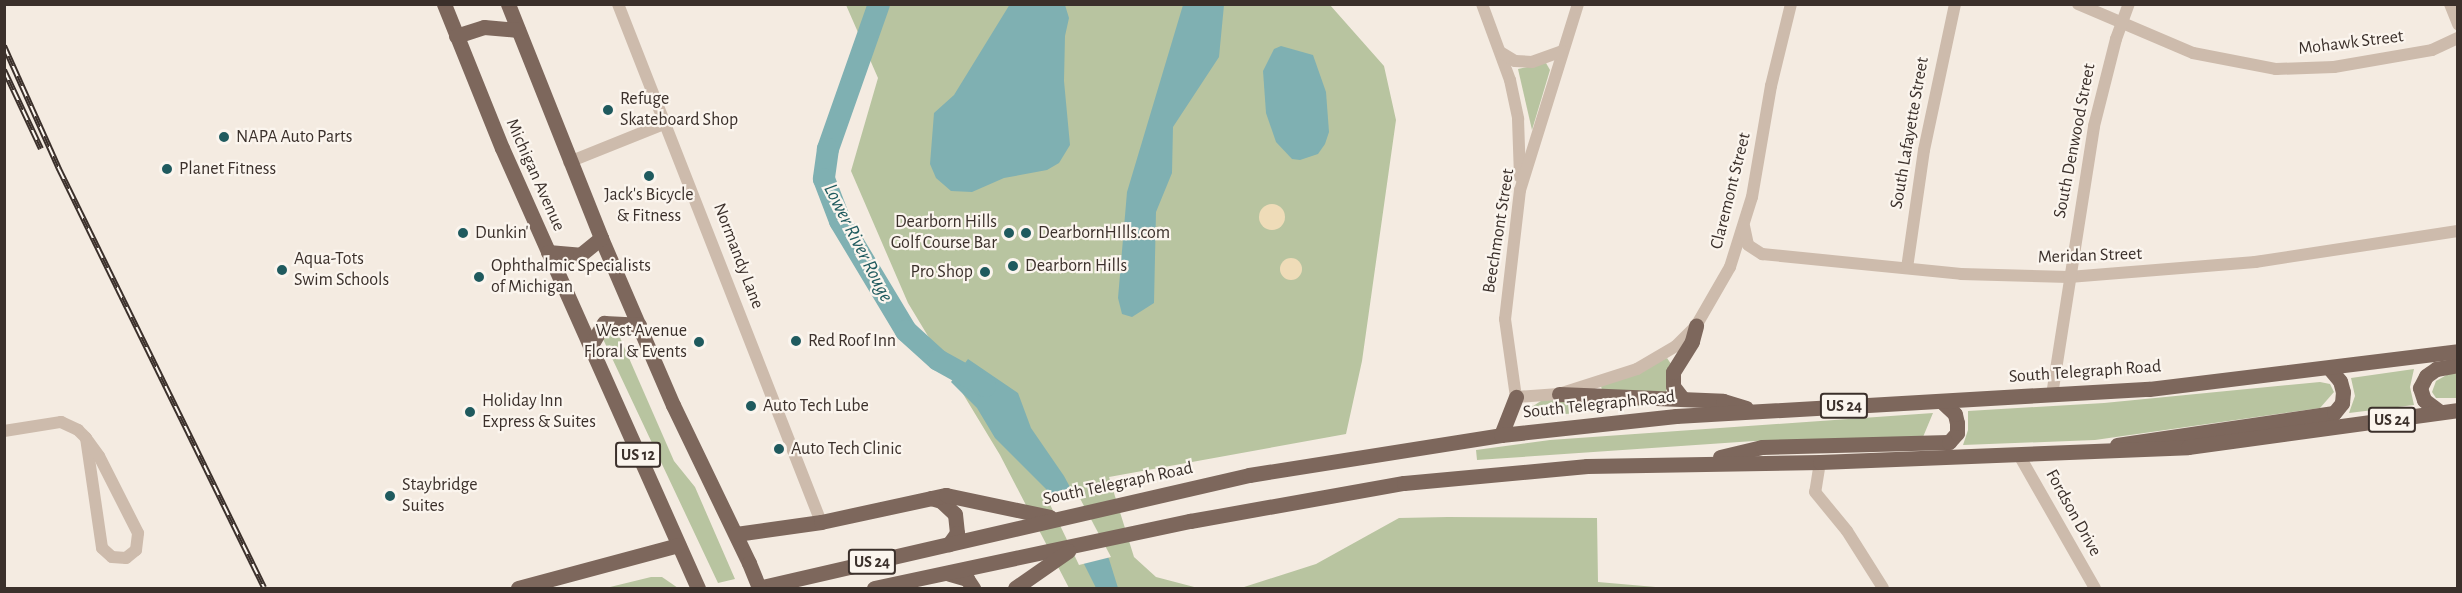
<!DOCTYPE html>
<style>
body{margin:0}
#map{position:relative;width:2462px;height:593px;overflow:hidden;background:#f4ebe1;font-family:"Alegreya Sans",sans-serif}
div>[style]{position:absolute}
.green>*{inset:0;background:#b8c4a0}
.sand>*{inset:0;background:#efdcb8}
.round{border-radius:50%}
.water>*{inset:0;background:#7fb0b2}
.pier>*{inset:0;background:#f4ebe1}
.river>*{height:22px;margin:-11px;padding:0 11px;transform-origin:11px;border-radius:11px;background:#7fb0b2}
.street>*{height:12px;margin:-6px;padding:0 6px;transform-origin:6px;border-radius:6px;background:#cdbbac}
.primary>*{height:15px;margin:-7.5px;padding:0 7.5px;transform-origin:7.5px;border-radius:7.5px;background:#7d675c}
.rail>*{height:6px;margin-top:-3px;transform-origin:0;background:repeating-linear-gradient(90deg,#fbf5ee 0 11px,#3b302b 0 22px);box-sizing:border-box;border-block:2px solid #3b302b}
.primary-bridge>*{height:15px;margin:-7.5px;padding:0 7.5px;transform-origin:7.5px;border-radius:7.5px;background:#7d675c}
.dots>*{width:16px;height:16px;translate:-50% -50%;box-sizing:border-box;border:3px solid #fbf5ee;border-radius:50%}
span{translate:-50% -50%;white-space:nowrap;text-align:center;line-height:1.15;-webkit-text-stroke:4.5px #fbf5ee;paint-order:stroke}
.shield-label span{padding:2px 4px;background:#fbf5ee;border:2px solid;border-radius:4px;-webkit-text-stroke-width:0}
.shield-label{font-size:16px;color:#3b302b;font-weight:700}
.street-label{font-size:18px;color:#3b302b}
.poi-label{font-size:18px;color:#3b302b}
.left{translate:0 -50%;text-align:left}
.right{translate:-100% -50%;text-align:right}
.water-label{font-size:20px;color:#1f5a5e;font-style:italic}
.frame{position:absolute;inset:0;border:6px solid #3b302b;pointer-events:none}
</style>
<div id="map">
<div class="green">
<div style="clip-path:polygon(846px 5px,1330px 5px,1384px 66px,1396px 120px,1362px 361px,1346px 434px,1109px 477px,1134px 557px,1156px 577px,1198px 588px,1069px 588px,1000px 455px,908px 303px,851px 171px,878px 78px)"></div>
<div style="clip-path:polygon(1546px 63px,1550px 70px,1532px 130px,1518px 69px)"></div>
<div style="clip-path:polygon(611px 329px,618px 333px,674px 461px,695px 487px,735px 579px,718px 583px,603px 339px)"></div>
<div style="clip-path:polygon(1667px 358px,1671px 364px,1666px 392px,1602px 390px,1601px 386px)"></div>
<div style="clip-path:polygon(2414px 369px,2410px 387px,2414px 405px,2349px 413px,2355px 396px,2351px 378px)"></div>
<div style="clip-path:polygon(2457px 369px,2457px 398px,2436px 398px,2432px 392px,2436px 381px)"></div>
<div style="clip-path:polygon(2320px 382px,2330px 384px,2334px 392px,2320px 408px,2095px 440px,1963px 445px,1968px 430px,1968px 411px,2104px 403px)"></div>
<div style="clip-path:polygon(1544px 399px,1649px 405px,1529px 418px,1527px 410px)"></div>
<div style="clip-path:polygon(1933px 413px,1923px 437px,1895px 441px,1754px 441px,1477px 460px,1476px 450px,1550px 440px)"></div>
<div style="clip-path:polygon(1448px 517px,1597px 518px,1598px 582px,1667px 588px,1241px 588px,1316px 564px,1399px 518px)"></div>
<div style="clip-path:polygon(651px 577px,662px 577px,678px 588px,606px 588px)"></div>
</div>
<div class="sand">
<div class="round" style="left:1259px;top:204px;width:26px;height:26px"></div>
<div class="round" style="left:1280px;top:258px;width:22px;height:22px"></div>
</div>
<div class="water">
<div style="clip-path:polygon(1010px 4px,1065px 5px,1069px 18px,1065px 36px,1064px 81px,1070px 145px,1059px 163px,1047px 170px,1004px 178px,972px 192px,951px 191px,936px 178px,930px 164px,934px 113px,954px 95px)"></div>
<div style="clip-path:polygon(1183px 5px,1224px 5px,1219px 57px,1173px 127px,1172px 173px,1156px 212px,1154px 303px,1132px 317px,1122px 314px,1118px 298px,1127px 192px)"></div>
<div style="clip-path:polygon(1281px 46px,1313px 55px,1326px 92px,1329px 132px,1325px 144px,1318px 154px,1300px 160px,1292px 159px,1276px 142px,1266px 113px,1263px 71px,1274px 49px)"></div>
<div style="clip-path:polygon(968px 359px,1018px 393px,1031px 428px,1064px 476px,1109px 559px,1118px 588px,1096px 588px,1047px 490px,995px 438px,977px 408px,951px 382px)"></div>
</div>
<div class="pier">
<div style="clip-path:polygon(1075px 489px,1111px 557px,1079px 565px,1046px 496px)"></div>
</div>
<div class="river">
<div style="left:879px;top:4px;width:154px;rotate:109.4deg"></div>
<div style="left:828px;top:149px;width:30px;rotate:98deg"></div>
<div style="left:824px;top:179px;width:45px;rotate:69.1deg"></div>
<div style="left:840px;top:221px;width:128px;rotate:59deg"></div>
<div style="left:906px;top:331px;width:43px;rotate:42.2deg"></div>
<div style="left:938px;top:360px;width:54px;rotate:29deg"></div>
</div>
<div class="street">
<div style="left:618px;top:4px;width:556px;rotate:68.6deg"></div>
<div style="left:1482px;top:4px;width:81px;rotate:69.8deg"></div>
<div style="left:1510px;top:80px;width:40px;rotate:78deg"></div>
<div style="left:1518px;top:119px;width:58px;rotate:88deg"></div>
<div style="left:1578px;top:4px;width:195px;rotate:107.3deg"></div>
<div style="left:1520px;top:190px;width:130px;rotate:96.6deg"></div>
<div style="left:1505px;top:319px;width:79px;rotate:82deg"></div>
<div style="left:1516px;top:397px;width:43px;rotate:-4deg"></div>
<div style="left:1559px;top:394px;width:82px;rotate:-17.8deg"></div>
<div style="left:1637px;top:369px;width:45px;rotate:-30.5deg"></div>
<div style="left:1676px;top:346px;width:28px;rotate:-45deg"></div>
<div style="left:1696px;top:326px;width:68px;rotate:-60deg"></div>
<div style="left:1730px;top:267px;width:73px;rotate:-72.6deg"></div>
<div style="left:1752px;top:197px;width:113px;rotate:-80.3deg"></div>
<div style="left:1771px;top:86px;width:84px;rotate:-76.3deg"></div>
<div style="left:2078px;top:4px;width:125px;rotate:23.1deg"></div>
<div style="left:2193px;top:53px;width:85px;rotate:10.9deg"></div>
<div style="left:2276px;top:69px;width:58px;rotate:-2deg"></div>
<div style="left:2334px;top:67px;width:99px;rotate:-9.8deg"></div>
<div style="left:2432px;top:50px;width:29px;rotate:-25deg"></div>
<div style="left:2450px;top:4px;width:22px;rotate:68deg"></div>
<div style="left:1502px;top:53px;width:15px;rotate:32deg"></div>
<div style="left:1515px;top:61px;width:17px;rotate:3deg"></div>
<div style="left:1532px;top:62px;width:32px;rotate:-20deg"></div>
<div style="left:569px;top:162px;width:105px;rotate:-21.9deg"></div>
<div style="left:1744px;top:226px;width:19px;rotate:78deg"></div>
<div style="left:1748px;top:245px;width:17px;rotate:33deg"></div>
<div style="left:1762px;top:254px;width:200px;rotate:5.7deg"></div>
<div style="left:1961px;top:274px;width:108px;rotate:1.6deg"></div>
<div style="left:2069px;top:277px;width:187px;rotate:-4.6deg"></div>
<div style="left:2255px;top:262px;width:205px;rotate:-8.7deg"></div>
<div style="left:1907px;top:268px;width:119px;rotate:-81.8deg"></div>
<div style="left:1924px;top:150px;width:149px;rotate:-78deg"></div>
<div style="left:2052px;top:395px;width:272px;rotate:-81.1deg"></div>
<div style="left:2094px;top:126px;width:90px;rotate:-75.8deg"></div>
<div style="left:2116px;top:39px;width:37px;rotate:-70deg"></div>
<div style="left:4px;top:431px;width:58px;rotate:-9deg"></div>
<div style="left:61px;top:422px;width:19px;rotate:25deg"></div>
<div style="left:78px;top:430px;width:11px;rotate:45deg"></div>
<div style="left:86px;top:438px;width:111px;rotate:81.7deg"></div>
<div style="left:102px;top:548px;width:13px;rotate:42deg"></div>
<div style="left:112px;top:557px;width:14px;rotate:4deg"></div>
<div style="left:126px;top:558px;width:13px;rotate:-39deg"></div>
<div style="left:136px;top:550px;width:17px;rotate:-83deg"></div>
<div style="left:138px;top:533px;width:86px;rotate:-116.9deg"></div>
<div style="left:99px;top:456px;width:22px;rotate:-126deg"></div>
<div style="left:2019px;top:455px;width:153px;rotate:60.3deg"></div>
<div style="left:1820px;top:462px;width:30px;rotate:99deg"></div>
<div style="left:1815px;top:492px;width:50px;rotate:50.6deg"></div>
<div style="left:1847px;top:531px;width:67px;rotate:57.7deg"></div>
</div>
<div class="primary">
<div style="left:444px;top:4px;width:155px;rotate:68.1deg"></div>
<div style="left:502px;top:148px;width:482px;rotate:66deg"></div>
<div style="left:508px;top:4px;width:252px;rotate:68.3deg"></div>
<div style="left:601px;top:238px;width:182px;rotate:66.7deg"></div>
<div style="left:673px;top:405px;width:175px;rotate:64.3deg"></div>
<div style="left:456px;top:36px;width:29px;rotate:-18deg"></div>
<div style="left:484px;top:27px;width:34px;rotate:5deg"></div>
<div style="left:548px;top:252px;width:32px;rotate:5deg"></div>
<div style="left:580px;top:255px;width:27px;rotate:-39deg"></div>
<div style="left:590px;top:347px;width:28px;rotate:-60deg"></div>
<div style="left:604px;top:323px;width:35px;rotate:3deg"></div>
<div style="left:1559px;top:394px;width:164px;rotate:2.4deg"></div>
<div style="left:1723px;top:401px;width:24px;rotate:17deg"></div>
<div style="left:1683px;top:399px;width:16px;rotate:-128deg"></div>
<div style="left:1673px;top:386px;width:14px;rotate:-90deg"></div>
<div style="left:1673px;top:372px;width:36px;rotate:-58deg"></div>
<div style="left:1692px;top:341px;width:16px;rotate:-75deg"></div>
<div style="left:2440px;top:412px;width:20px;rotate:-143deg"></div>
<div style="left:2424px;top:400px;width:13px;rotate:-108deg"></div>
<div style="left:2420px;top:388px;width:13px;rotate:-63deg"></div>
<div style="left:2426px;top:376px;width:12px;rotate:-35deg"></div>
<div style="left:2436px;top:369px;width:22px;rotate:-10deg"></div>
<div style="left:1501px;top:435px;width:41px;rotate:-68.5deg"></div>
<div style="left:2117px;top:445px;width:219px;rotate:-8.4deg"></div>
<div style="left:2334px;top:413px;width:13px;rotate:-51deg"></div>
<div style="left:2342px;top:403px;width:11px;rotate:-85deg"></div>
<div style="left:2343px;top:392px;width:11px;rotate:-105deg"></div>
<div style="left:2340px;top:381px;width:16px;rotate:-130deg"></div>
<div style="left:1720px;top:457px;width:43px;rotate:-13.4deg"></div>
<div style="left:1762px;top:447px;width:187px;rotate:-1.5deg"></div>
<div style="left:1949px;top:442px;width:12px;rotate:-48deg"></div>
<div style="left:1957px;top:433px;width:10px;rotate:-90deg"></div>
<div style="left:1957px;top:423px;width:9px;rotate:-103deg"></div>
<div style="left:1955px;top:414px;width:19px;rotate:-137deg"></div>
<div style="left:931px;top:498px;width:10px;rotate:17deg"></div>
<div style="left:941px;top:501px;width:19px;rotate:43deg"></div>
<div style="left:955px;top:514px;width:19px;rotate:84deg"></div>
<div style="left:957px;top:533px;width:14px;rotate:126deg"></div>
<div style="left:736px;top:534px;width:86px;rotate:-8deg"></div>
<div style="left:821px;top:522px;width:128px;rotate:-12.2deg"></div>
<div style="left:946px;top:495px;width:106px;rotate:11.9deg"></div>
<div style="left:950px;top:574px;width:18px;rotate:16deg"></div>
<div style="left:967px;top:579px;width:11px;rotate:56deg"></div>
<div style="left:518px;top:588px;width:166px;rotate:-15deg"></div>
<div style="left:758px;top:588px;width:504px;rotate:-12.96deg"></div>
<div style="left:1249px;top:475px;width:255px;rotate:-9deg"></div>
<div style="left:1501px;top:435px;width:176px;rotate:-6.2deg"></div>
<div style="left:1676px;top:416px;width:474px;rotate:-3.3deg"></div>
<div style="left:2149px;top:389px;width:311px;rotate:-7deg"></div>
<div style="left:874px;top:588px;width:323px;rotate:-12deg"></div>
<div style="left:1190px;top:521px;width:217px;rotate:-10.1deg"></div>
<div style="left:1404px;top:483px;width:184px;rotate:-5.3deg"></div>
<div style="left:1587px;top:466px;width:233px;rotate:-1deg"></div>
<div style="left:1820px;top:462px;width:368px;rotate:-2.3deg"></div>
<div style="left:2188px;top:447px;width:273px;rotate:-7.8deg"></div>
<div style="left:1015px;top:588px;width:65px;rotate:-34.9deg"></div>
</div>
<div class="rail">
<div style="left:4px;top:46px;width:135px;rotate:65.9deg"></div>
<div style="left:59px;top:169px;width:466px;rotate:63.9deg"></div>
<div style="left:4px;top:70px;width:87px;rotate:64.9deg"></div>
</div>
<div class="primary-bridge">
<div style="left:749px;top:563px;width:27px;rotate:68deg"></div>
</div>
<div class="dots">
<div style="left:608px;top:110px;background:#1f5a5e"></div>
<div style="left:224px;top:137px;background:#1f5a5e"></div>
<div style="left:167px;top:169px;background:#1f5a5e"></div>
<div style="left:649px;top:176px;background:#1f5a5e"></div>
<div style="left:463px;top:233px;background:#1f5a5e"></div>
<div style="left:1009px;top:233px;background:#1f5a5e"></div>
<div style="left:1026px;top:233px;background:#1f5a5e"></div>
<div style="left:1013px;top:266px;background:#1f5a5e"></div>
<div style="left:282px;top:270px;background:#1f5a5e"></div>
<div style="left:985px;top:272px;background:#1f5a5e"></div>
<div style="left:479px;top:277px;background:#1f5a5e"></div>
<div style="left:796px;top:341px;background:#1f5a5e"></div>
<div style="left:699px;top:342px;background:#1f5a5e"></div>
<div style="left:751px;top:406px;background:#1f5a5e"></div>
<div style="left:470px;top:412px;background:#1f5a5e"></div>
<div style="left:779px;top:449px;background:#1f5a5e"></div>
<div style="left:390px;top:496px;background:#1f5a5e"></div>
</div>
<div class="shield-label">
<span style="left:1844px;top:406px">US 24</span>
<span style="left:2392px;top:420px">US 24</span>
<span style="left:638px;top:455px">US 12</span>
<span style="left:872px;top:562px">US 24</span>
</div>
<div class="street-label">
<span style="left:2351px;top:43px;rotate:-7deg">Mohawk Street</span>
<span style="left:1910px;top:133px;rotate:-80deg">South Lafayette Street</span>
<span style="left:2075px;top:141px;rotate:-79deg">South Denwood Street</span>
<span style="left:535px;top:175px;rotate:66deg">Michigan Avenue</span>
<span style="left:1731px;top:191px;rotate:-76deg">Claremont Street</span>
<span style="left:1499px;top:231px;rotate:-81deg">Beechmont Street</span>
<span style="left:738px;top:256px;rotate:69deg">Normandy Lane</span>
<span style="left:2090px;top:256px;rotate:-2deg">Meridan Street</span>
<span style="left:2085px;top:372px;rotate:-4deg">South Telegraph Road</span>
<span style="left:1599px;top:405px;rotate:-6deg">South Telegraph Road</span>
<span style="left:1118px;top:484px;rotate:-12deg">South Telegraph Road</span>
<span style="left:2073px;top:513px;rotate:61deg">Fordson Drive</span>
</div>
<div class="poi-label">
<span class="left" style="left:620px;top:110px">Refuge<br>Skateboard Shop</span>
<span class="left" style="left:236px;top:137px">NAPA Auto Parts</span>
<span class="left" style="left:179px;top:169px">Planet Fitness</span>
<span style="left:649px;top:206px">Jack's Bicycle<br>&amp; Fitness</span>
<span class="right" style="left:997px;top:233px">Dearborn Hills<br>Golf Course Bar</span>
<span class="left" style="left:475px;top:233px">Dunkin'</span>
<span class="left" style="left:1038px;top:233px">DearbornHIlls.com</span>
<span class="left" style="left:294px;top:270px">Aqua-Tots<br>Swim Schools</span>
<span class="left" style="left:1025px;top:266px">Dearborn Hills</span>
<span class="left" style="left:491px;top:277px">Ophthalmic Specialists<br>of Michigan</span>
<span class="right" style="left:973px;top:272px">Pro Shop</span>
<span class="right" style="left:687px;top:342px">West Avenue<br>Floral &amp; Events</span>
<span class="left" style="left:808px;top:341px">Red Roof Inn</span>
<span class="left" style="left:482px;top:412px">Holiday Inn<br>Express &amp; Suites</span>
<span class="left" style="left:763px;top:406px">Auto Tech Lube</span>
<span class="left" style="left:791px;top:449px">Auto Tech Clinic</span>
<span class="left" style="left:402px;top:496px">Staybridge<br>Suites</span>
</div>
<div class="water-label">
<span style="left:858px;top:243px;rotate:63deg">Lower River Rouge</span>
</div>
<div class="frame"></div>
</div>
